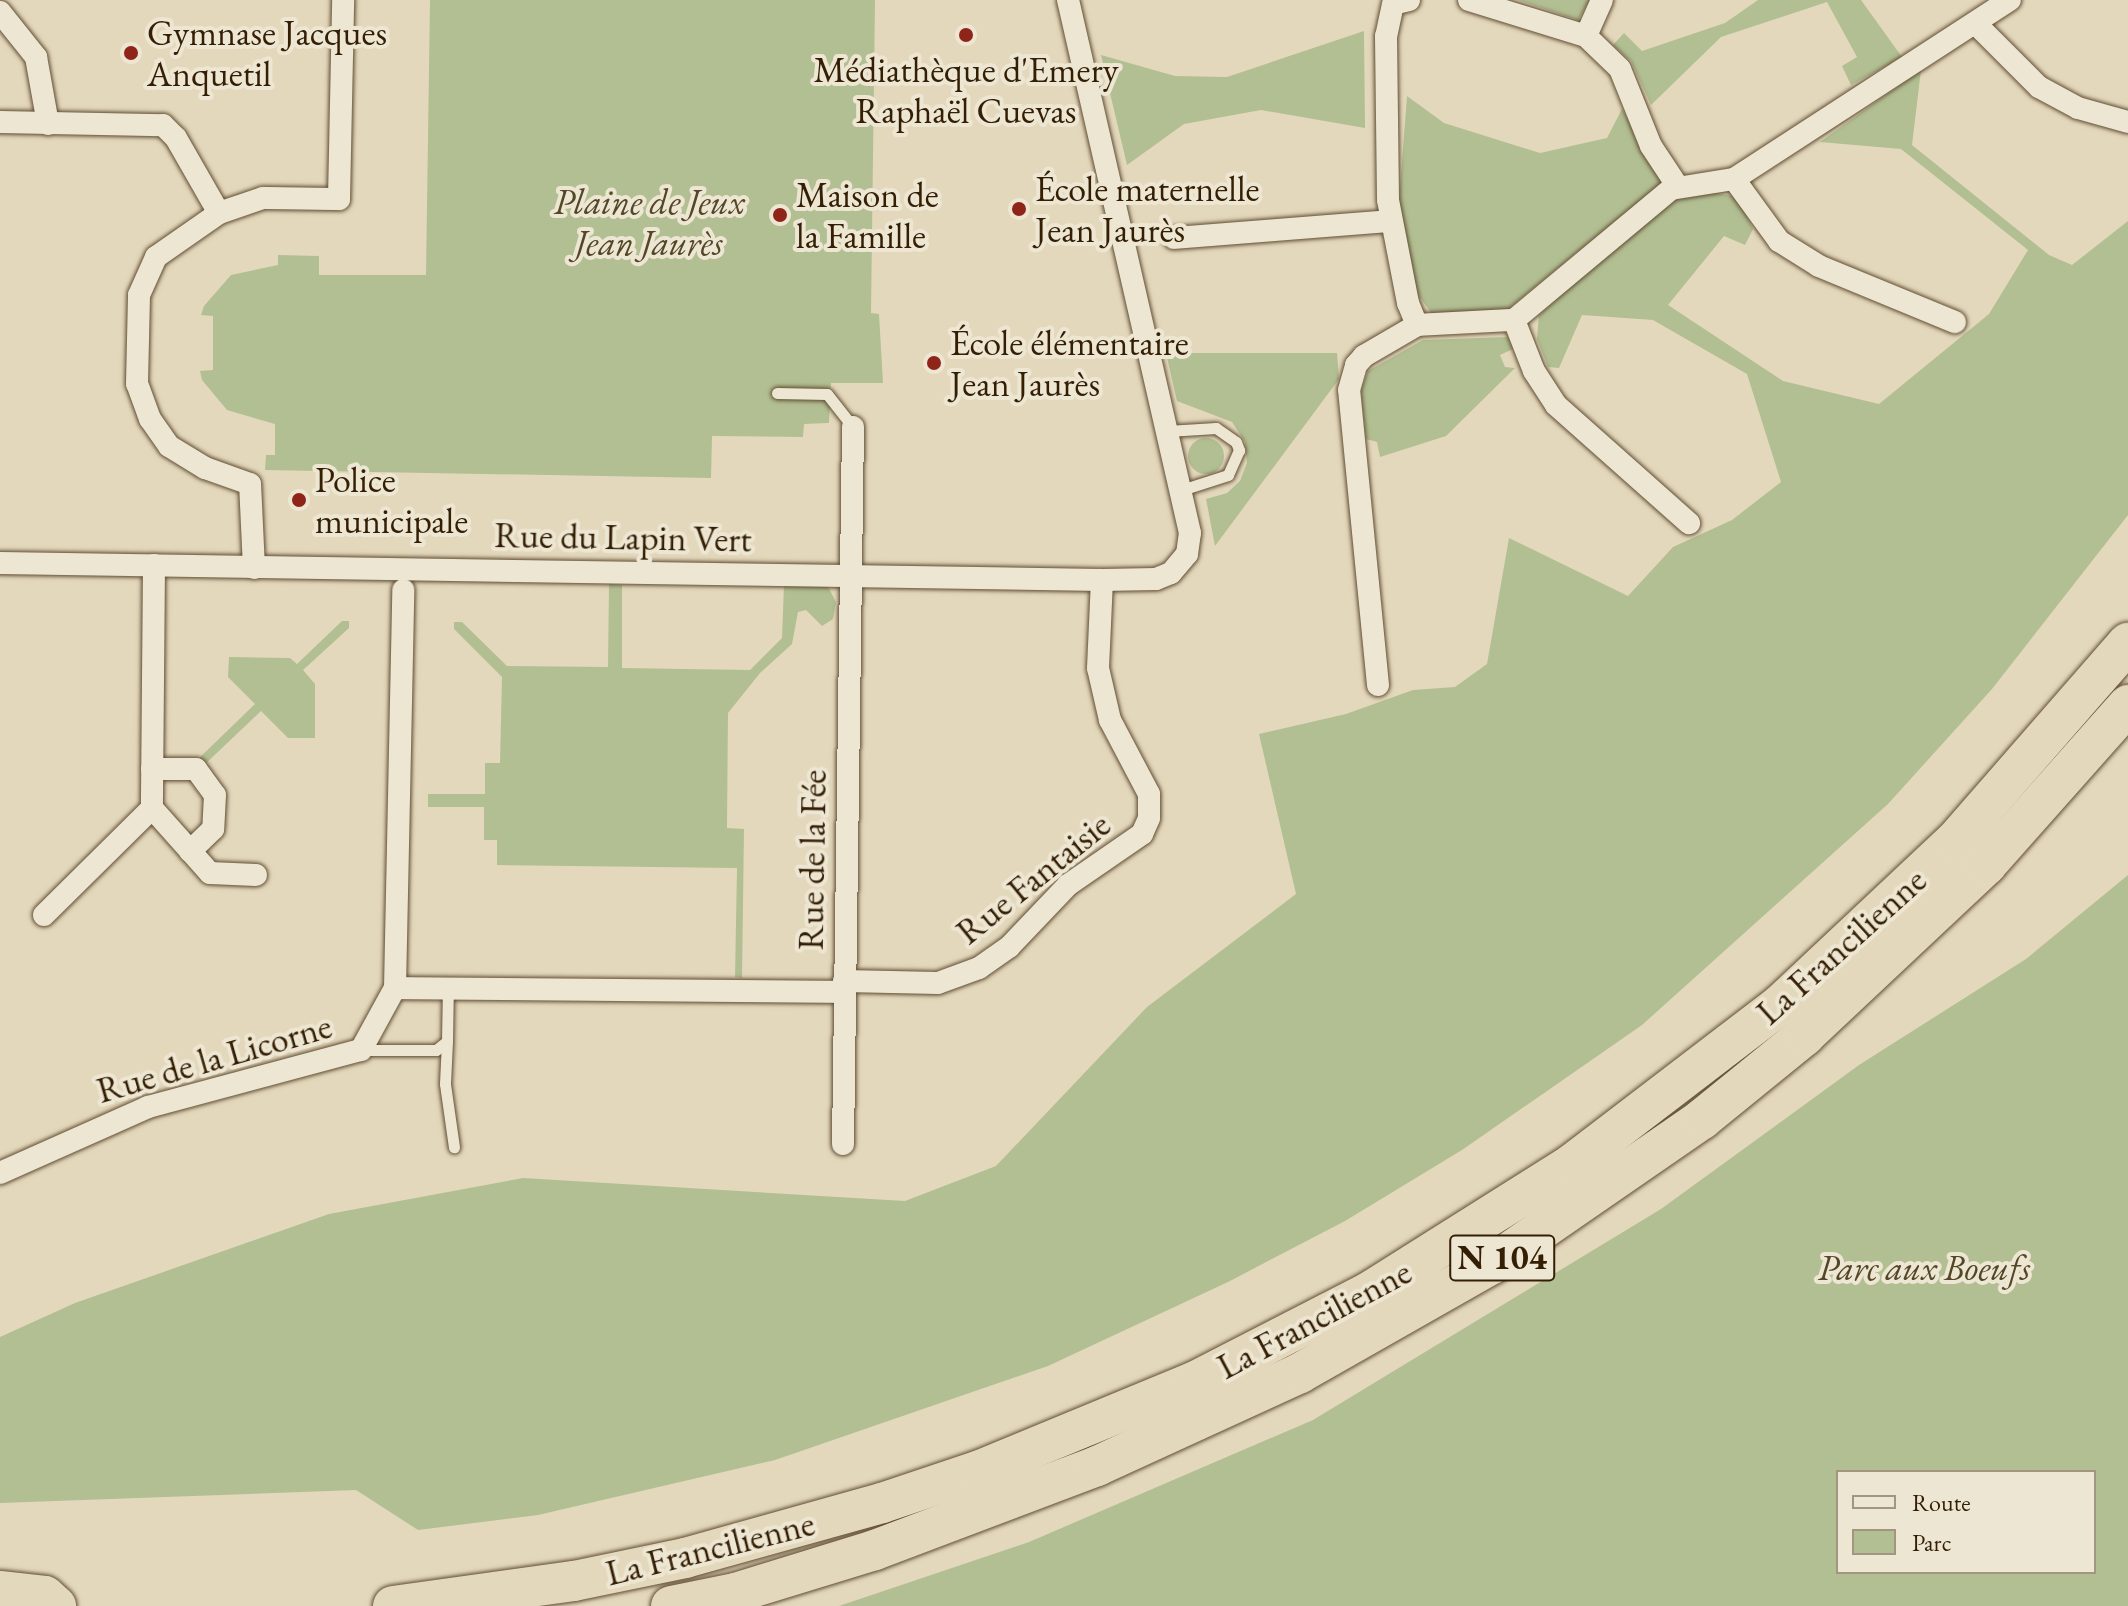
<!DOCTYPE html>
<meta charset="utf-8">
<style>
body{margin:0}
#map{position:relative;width:2128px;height:1606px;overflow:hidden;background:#e4d8bc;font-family:"EB Garamond",serif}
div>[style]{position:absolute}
.green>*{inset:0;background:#b2bf92}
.round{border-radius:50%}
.roads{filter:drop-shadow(0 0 2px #604d32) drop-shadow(0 0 2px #604d32)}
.lane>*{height:11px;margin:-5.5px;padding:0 5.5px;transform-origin:5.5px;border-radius:5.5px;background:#ede6d3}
.street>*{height:22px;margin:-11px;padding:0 11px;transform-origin:11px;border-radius:11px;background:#ede6d3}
.highway>*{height:40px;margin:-20px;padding:0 20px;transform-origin:20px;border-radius:20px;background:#e4d8bc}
.dots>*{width:22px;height:22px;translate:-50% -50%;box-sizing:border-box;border:4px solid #ede6d3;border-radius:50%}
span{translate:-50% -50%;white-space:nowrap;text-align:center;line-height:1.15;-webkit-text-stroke:8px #ede6d3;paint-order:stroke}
.shield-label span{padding:2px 6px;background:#ede6d3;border:2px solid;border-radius:6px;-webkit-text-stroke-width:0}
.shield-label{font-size:34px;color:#341f04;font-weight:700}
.poi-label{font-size:36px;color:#341f04}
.left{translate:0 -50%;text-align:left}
.park-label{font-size:36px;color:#544728;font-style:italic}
.street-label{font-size:36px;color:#341f04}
.legend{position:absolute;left:1836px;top:1470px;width:260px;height:104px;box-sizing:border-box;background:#ede6d3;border:2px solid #a39680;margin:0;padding:10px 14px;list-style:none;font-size:24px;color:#341f04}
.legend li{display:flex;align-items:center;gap:16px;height:40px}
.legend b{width:40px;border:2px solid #a39680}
</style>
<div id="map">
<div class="green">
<div style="clip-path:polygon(430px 0,875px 0,871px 313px,879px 314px,883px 383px,831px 383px,829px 423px,804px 424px,803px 437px,712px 436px,711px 478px,265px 470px,266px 455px,275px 455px,275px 424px,227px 410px,202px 380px,200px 371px,213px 370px,213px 316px,201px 315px,204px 306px,231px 275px,278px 265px,278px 255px,319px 256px,319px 275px,426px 275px)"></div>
<div style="clip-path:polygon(1518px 0,1590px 0,1578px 20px)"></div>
<div style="clip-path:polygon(1758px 0,1861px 0,1902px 57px,1851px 85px,1842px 66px,1857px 57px,1827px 2px,1721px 37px,1651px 105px,1631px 61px,1613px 45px,1624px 33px,1642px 51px,1725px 23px)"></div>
<div style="clip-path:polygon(1364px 31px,1365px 128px,1261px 110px,1184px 124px,1127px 165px,1101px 55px,1175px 76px,1227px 77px)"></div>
<div style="clip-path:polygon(1921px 70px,1912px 145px,2049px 255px,2072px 265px,2128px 221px,2128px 515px,1992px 689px,1888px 804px,1642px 1025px,1462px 1150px,1345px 1221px,1228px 1282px,1048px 1366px,775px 1460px,538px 1515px,418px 1530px,356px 1490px,0 1503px,0 1337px,75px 1303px,329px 1214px,523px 1178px,905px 1201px,996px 1166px,1147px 1007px,1296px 894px,1259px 734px,1346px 714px,1413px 690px,1455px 687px,1487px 664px,1509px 538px,1628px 596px,1673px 547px,1732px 520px,1781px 482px,1747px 374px,1653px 320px,1582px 315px,1559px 368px,1548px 367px,1537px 339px,1539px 315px,1649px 216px,1674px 199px,1709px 192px,1733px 196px,1740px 203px,1753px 229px,1745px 245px,1724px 236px,1668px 305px,1783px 381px,1879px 404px,1989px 314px,2028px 250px,1901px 149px,1820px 142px)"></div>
<div style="clip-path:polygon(1407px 96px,1444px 123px,1540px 153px,1607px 138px,1622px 109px,1663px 182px,1503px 313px,1432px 314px,1416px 292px,1399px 202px)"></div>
<div style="clip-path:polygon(1508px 337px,1513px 349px,1500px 355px,1505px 367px,1515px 368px,1446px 436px,1380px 457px,1377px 442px,1366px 439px,1361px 391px,1368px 371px,1423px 340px)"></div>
<div style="clip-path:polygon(1166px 353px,1337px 353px,1339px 379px,1215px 546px,1206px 499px,1227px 493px,1240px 481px,1247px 463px,1245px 442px,1232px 422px,1177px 401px)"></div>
<div class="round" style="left:1188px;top:438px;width:36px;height:36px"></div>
<div style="clip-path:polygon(826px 583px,836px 602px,833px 619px,822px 626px,806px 610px,798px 612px,792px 644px,760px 673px,728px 713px,727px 828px,744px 829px,742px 978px,735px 977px,737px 868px,497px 865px,497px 840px,484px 840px,484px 807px,428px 807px,428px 794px,485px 794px,485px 763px,500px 763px,502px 677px,454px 629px,454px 622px,462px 622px,507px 666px,608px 667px,609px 584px,622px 585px,622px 668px,750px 670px,782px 638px,784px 585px)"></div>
<div style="clip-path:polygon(342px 621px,349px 621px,349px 628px,303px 670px,315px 684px,315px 738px,288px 738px,261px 711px,201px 768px,195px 762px,255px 704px,228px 677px,229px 657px,290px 658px,297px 664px)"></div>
<div style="clip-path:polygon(evenodd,2128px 875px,2128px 1606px,839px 1606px,1029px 1542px,1313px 1420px,1661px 1209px,1859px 1065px,2026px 959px,2128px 875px,2094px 1472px,2094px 1572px,1838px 1572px,1838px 1472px,2094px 1472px)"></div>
</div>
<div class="roads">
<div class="lane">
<div style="left:777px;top:393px;width:50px;rotate:1.1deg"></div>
<div style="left:827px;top:394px;width:42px;rotate:51.8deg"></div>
<div style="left:1167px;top:431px;width:49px;rotate:-3.5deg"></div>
<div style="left:1216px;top:428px;width:24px;rotate:35deg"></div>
<div style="left:1236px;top:442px;width:9px;rotate:69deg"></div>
<div style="left:1239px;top:450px;width:27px;rotate:114deg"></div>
<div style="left:1228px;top:475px;width:49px;rotate:162.3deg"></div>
<div style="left:447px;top:1041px;width:43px;rotate:92.7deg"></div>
<div style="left:445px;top:1084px;width:64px;rotate:81.9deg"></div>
<div style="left:361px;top:1050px;width:75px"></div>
<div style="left:436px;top:1050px;width:14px;rotate:-39deg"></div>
<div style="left:447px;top:1041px;width:55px;rotate:-89deg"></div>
</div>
<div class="street">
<div style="left:1409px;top:0;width:16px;rotate:166deg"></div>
<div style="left:1393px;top:4px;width:33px;rotate:102deg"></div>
<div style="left:1386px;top:36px;width:164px;rotate:89.3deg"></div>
<div style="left:1388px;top:200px;width:105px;rotate:79deg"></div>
<div style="left:1408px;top:303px;width:24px;rotate:68deg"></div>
<div style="left:1417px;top:325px;width:97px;rotate:-3deg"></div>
<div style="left:1514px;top:320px;width:204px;rotate:-39.8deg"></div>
<div style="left:1671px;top:189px;width:64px;rotate:-9deg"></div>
<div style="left:1734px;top:179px;width:329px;rotate:-33deg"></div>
<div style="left:1469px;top:0;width:122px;rotate:17.1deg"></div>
<div style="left:1602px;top:0;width:39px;rotate:114deg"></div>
<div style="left:1586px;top:36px;width:47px;rotate:44.1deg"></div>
<div style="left:1620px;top:69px;width:83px;rotate:68.1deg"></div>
<div style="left:1651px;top:146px;width:49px;rotate:56.6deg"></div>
<div style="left:0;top:12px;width:58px;rotate:51.3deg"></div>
<div style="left:36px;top:57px;width:68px;rotate:79.8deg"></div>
<div style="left:1976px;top:24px;width:89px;rotate:45deg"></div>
<div style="left:2039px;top:87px;width:44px;rotate:28.3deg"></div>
<div style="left:2078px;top:108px;width:52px;rotate:15.6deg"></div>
<div style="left:0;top:122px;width:163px;rotate:1.1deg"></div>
<div style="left:163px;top:125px;width:18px;rotate:45deg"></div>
<div style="left:176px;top:138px;width:86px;rotate:60.2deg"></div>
<div style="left:1734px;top:179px;width:77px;rotate:54deg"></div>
<div style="left:1779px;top:241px;width:47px;rotate:32deg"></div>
<div style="left:1819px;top:266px;width:147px;rotate:22.4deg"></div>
<div style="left:1174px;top:238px;width:217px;rotate:-4.5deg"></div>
<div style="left:1514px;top:320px;width:55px;rotate:68.6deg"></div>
<div style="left:1534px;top:371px;width:40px;rotate:57.1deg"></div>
<div style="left:1556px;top:405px;width:178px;rotate:41.6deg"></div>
<div style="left:0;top:563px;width:1102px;rotate:0.88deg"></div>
<div style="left:1102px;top:580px;width:54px;rotate:-1.1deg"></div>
<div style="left:1156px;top:579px;width:16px;rotate:-22deg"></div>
<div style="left:1171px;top:573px;width:25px;rotate:-50deg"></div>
<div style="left:1187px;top:554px;width:21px;rotate:-82deg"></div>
<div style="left:1190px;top:533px;width:547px;rotate:-102.89deg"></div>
<div style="left:154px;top:565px;width:243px;rotate:90.5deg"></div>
<div style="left:152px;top:808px;width:87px;rotate:48.3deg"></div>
<div style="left:210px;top:873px;width:46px;rotate:2.5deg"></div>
<div style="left:254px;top:568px;width:84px;rotate:-92.7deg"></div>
<div style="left:250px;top:484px;width:48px;rotate:-160.4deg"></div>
<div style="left:205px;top:468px;width:42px;rotate:-148.6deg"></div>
<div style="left:169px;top:446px;width:33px;rotate:-125deg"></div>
<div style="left:150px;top:419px;width:37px;rotate:-110deg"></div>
<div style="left:137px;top:384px;width:89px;rotate:-88.7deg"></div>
<div style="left:139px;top:295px;width:42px;rotate:-65.9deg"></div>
<div style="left:156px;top:257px;width:77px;rotate:-34.9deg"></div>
<div style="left:219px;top:213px;width:46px;rotate:-18.8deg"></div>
<div style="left:263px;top:198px;width:76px;rotate:0.8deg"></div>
<div style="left:339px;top:199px;width:199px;rotate:-88.8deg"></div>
<div style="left:1378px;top:685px;width:296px;rotate:-95.6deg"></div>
<div style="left:1349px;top:390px;width:26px;rotate:-74deg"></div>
<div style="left:1356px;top:365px;width:12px;rotate:-48deg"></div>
<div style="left:1364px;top:356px;width:61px;rotate:-30.3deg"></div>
<div style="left:152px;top:769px;width:44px"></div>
<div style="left:196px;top:769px;width:32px;rotate:54deg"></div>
<div style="left:215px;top:795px;width:34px;rotate:93deg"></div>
<div style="left:213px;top:829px;width:32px;rotate:136deg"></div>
<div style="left:44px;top:915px;width:152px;rotate:-44.7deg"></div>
<div style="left:844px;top:981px;width:94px;rotate:1.2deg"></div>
<div style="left:938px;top:983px;width:44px;rotate:-20.1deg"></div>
<div style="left:979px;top:968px;width:37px;rotate:-35deg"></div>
<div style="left:1009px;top:947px;width:86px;rotate:-46.4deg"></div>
<div style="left:1068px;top:885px;width:90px;rotate:-34.6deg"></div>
<div style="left:1142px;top:834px;width:17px;rotate:-66deg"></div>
<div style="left:1149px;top:818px;width:24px;rotate:-90deg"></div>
<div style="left:1149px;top:794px;width:84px;rotate:-117.8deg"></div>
<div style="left:1110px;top:720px;width:53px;rotate:-103deg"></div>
<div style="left:1098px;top:668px;width:88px;rotate:-87.4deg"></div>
<div style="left:395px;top:988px;width:448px;rotate:0.5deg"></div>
<div style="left:395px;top:988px;width:398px;rotate:-88.8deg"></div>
<div style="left:843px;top:1144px;width:717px;rotate:-89.2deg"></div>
<div style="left:0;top:1173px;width:162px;rotate:-24deg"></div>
<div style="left:148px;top:1107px;width:220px;rotate:-15deg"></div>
<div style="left:361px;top:1050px;width:71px;rotate:-61.3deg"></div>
</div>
<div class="highway">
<div style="left:0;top:1591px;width:45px;rotate:6.3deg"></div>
<div style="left:45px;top:1596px;width:15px;rotate:42deg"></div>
<div style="left:393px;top:1606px;width:183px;rotate:-7.9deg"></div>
<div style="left:574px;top:1581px;width:113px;rotate:-11.7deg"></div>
<div style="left:685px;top:1558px;width:205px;rotate:-15.6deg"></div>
<div style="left:882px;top:1503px;width:103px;rotate:-18.6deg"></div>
<div style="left:980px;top:1470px;width:231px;rotate:-22.4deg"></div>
<div style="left:1194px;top:1382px;width:197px;rotate:-27.2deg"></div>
<div style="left:1369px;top:1292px;width:240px;rotate:-32.2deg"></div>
<div style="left:1572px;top:1164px;width:260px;rotate:-37.4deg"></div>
<div style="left:1779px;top:1006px;width:241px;rotate:-43.2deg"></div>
<div style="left:1955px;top:841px;width:263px;rotate:-48.9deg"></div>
<div style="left:671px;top:1606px;width:65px;rotate:-11.5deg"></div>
<div style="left:735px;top:1593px;width:146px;rotate:-17.1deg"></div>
<div style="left:875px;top:1550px;width:237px;rotate:-20.7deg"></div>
<div style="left:1097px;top:1466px;width:223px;rotate:-24.6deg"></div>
<div style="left:1300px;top:1373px;width:221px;rotate:-29.6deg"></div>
<div style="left:1492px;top:1264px;width:255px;rotate:-34.6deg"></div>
<div style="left:1702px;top:1119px;width:132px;rotate:-39.1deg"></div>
<div style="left:1804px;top:1036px;width:250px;rotate:-43.2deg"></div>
<div style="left:1986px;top:865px;width:214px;rotate:-48.4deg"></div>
</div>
</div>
<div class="dots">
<div style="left:966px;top:35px;background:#8f2418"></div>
<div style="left:131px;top:53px;background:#8f2418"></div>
<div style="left:1019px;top:209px;background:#8f2418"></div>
<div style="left:780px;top:215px;background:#8f2418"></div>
<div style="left:934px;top:363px;background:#8f2418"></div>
<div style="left:299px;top:500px;background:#8f2418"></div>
</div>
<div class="shield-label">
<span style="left:1502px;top:1258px">N 104</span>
</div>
<div class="poi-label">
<span class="left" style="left:147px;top:53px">Gymnase Jacques<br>Anquetil</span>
<span style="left:966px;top:90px">Médiathèque d'Emery<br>Raphaël Cuevas</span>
<span class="left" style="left:1035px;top:209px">École maternelle<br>Jean Jaurès</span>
<span class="left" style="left:796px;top:215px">Maison de<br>la Famille</span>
<span class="left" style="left:950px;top:363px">École élémentaire<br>Jean Jaurès</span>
<span class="left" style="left:315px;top:500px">Police<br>municipale</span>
</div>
<div class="park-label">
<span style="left:649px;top:222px">Plaine de Jeux<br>Jean Jaurès</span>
<span style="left:1924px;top:1268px">Parc aux Boeufs</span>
</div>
<div class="street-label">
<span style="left:623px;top:537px;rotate:1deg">Rue du Lapin Vert</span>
<span style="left:812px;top:860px;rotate:-89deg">Rue de la Fée</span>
<span style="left:1033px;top:878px;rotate:-39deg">Rue Fantaisie</span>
<span style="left:1841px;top:946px;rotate:-42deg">La Francilienne</span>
<span style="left:214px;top:1058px;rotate:-16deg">Rue de la Licorne</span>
<span style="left:1314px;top:1319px;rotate:-28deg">La Francilienne</span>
<span style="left:710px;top:1548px;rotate:-14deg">La Francilienne</span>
</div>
<ul class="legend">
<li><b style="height:10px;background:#ede6d3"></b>Route</li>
<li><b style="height:22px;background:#b2bf92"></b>Parc</li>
</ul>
</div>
